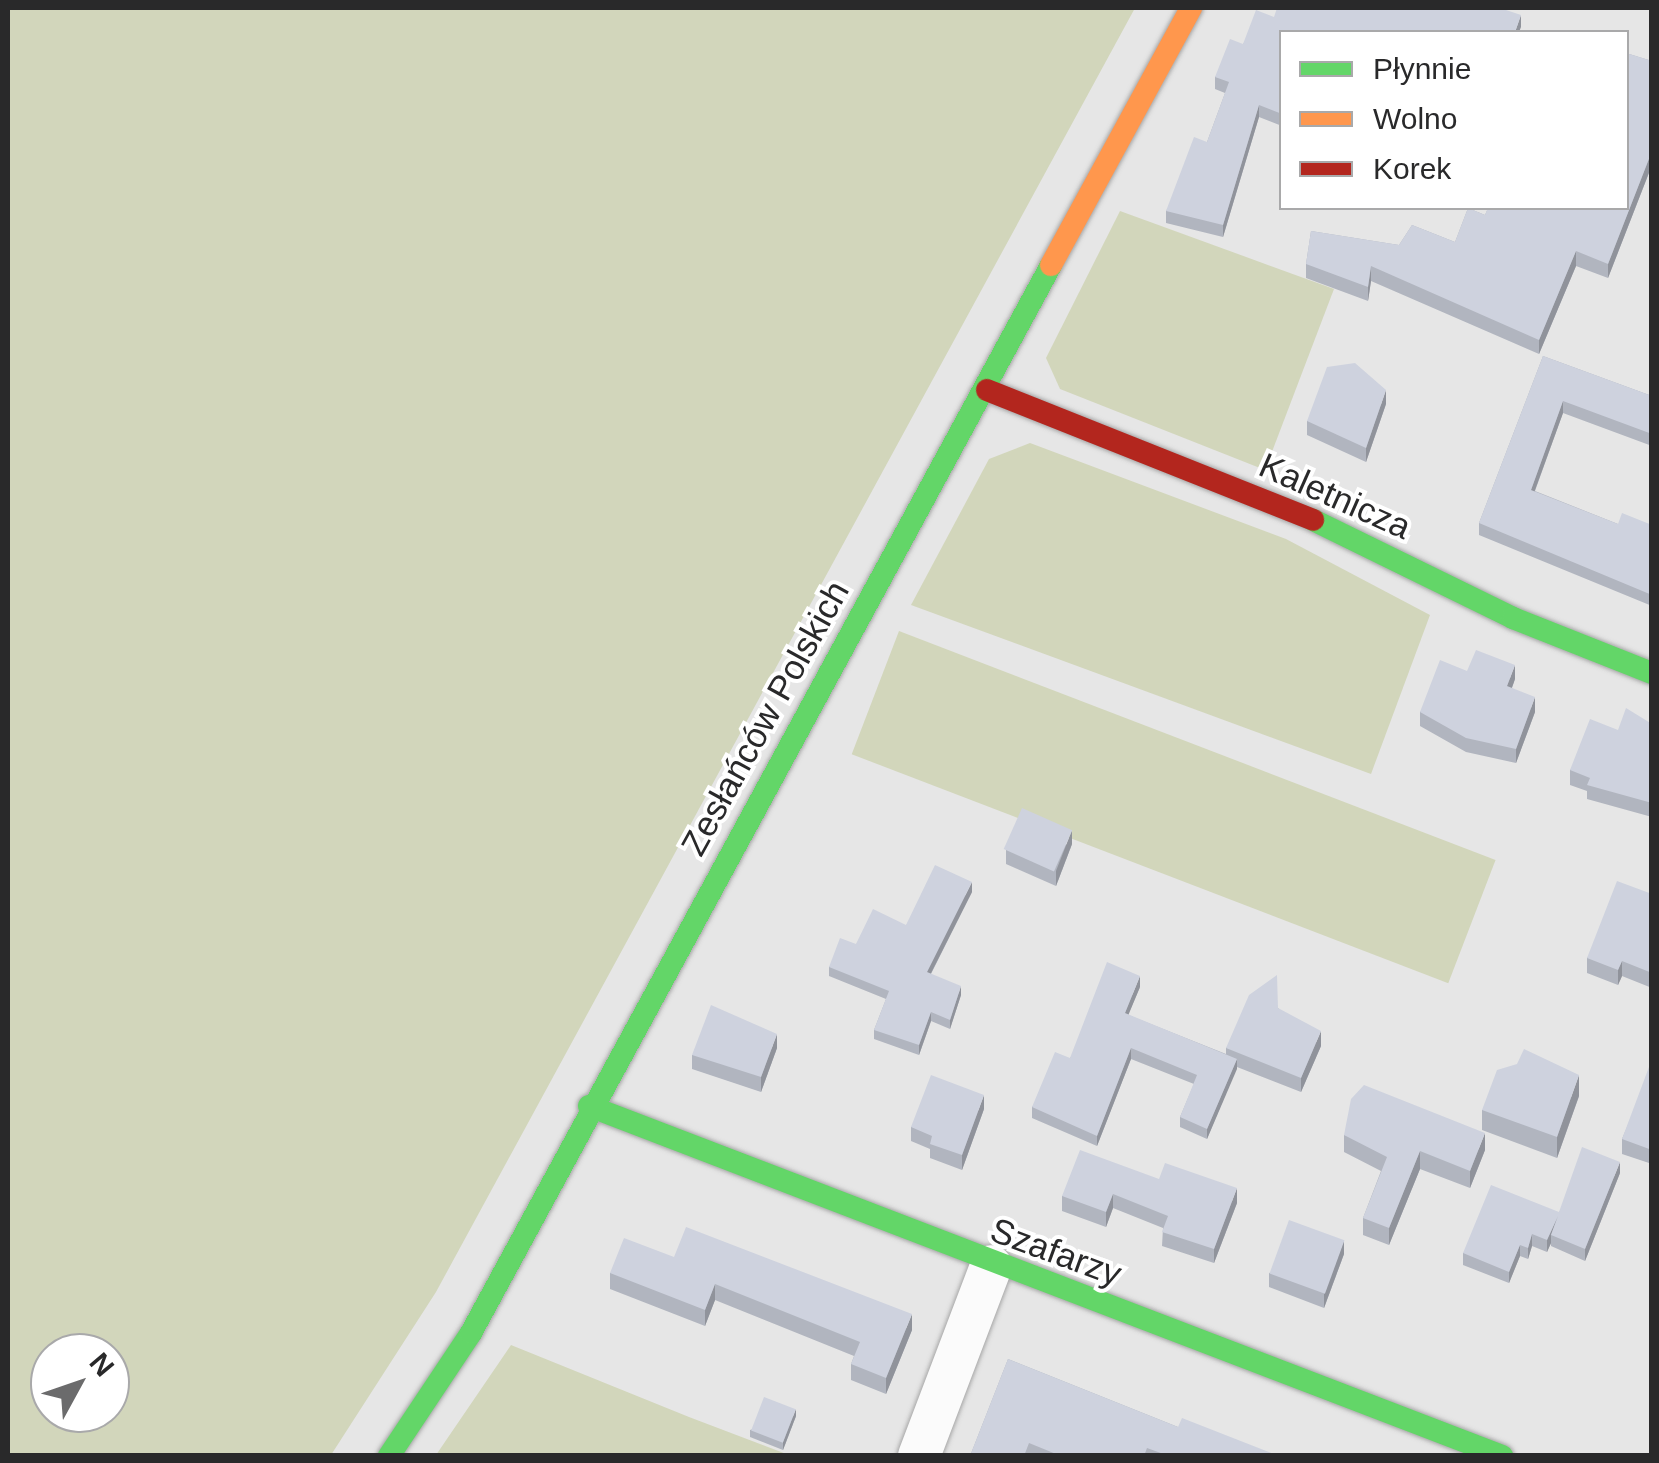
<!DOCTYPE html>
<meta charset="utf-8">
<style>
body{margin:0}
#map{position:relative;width:1659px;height:1463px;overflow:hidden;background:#e6e6e6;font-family:Arial,sans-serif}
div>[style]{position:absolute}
.green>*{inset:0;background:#d2d6bb;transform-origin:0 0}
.roads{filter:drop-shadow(0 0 2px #a7a7a7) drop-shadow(0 0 2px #a7a7a7)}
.street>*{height:42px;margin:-21px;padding:0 21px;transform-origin:21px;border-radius:21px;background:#fbfbfb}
.fast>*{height:22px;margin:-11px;padding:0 11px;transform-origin:11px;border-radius:11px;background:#63d668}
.slow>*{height:22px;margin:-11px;padding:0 11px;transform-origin:11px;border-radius:11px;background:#ff974d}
.jam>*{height:22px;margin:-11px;padding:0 11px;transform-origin:11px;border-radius:11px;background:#b3261e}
.wall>*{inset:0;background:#b1b5bf}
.shaded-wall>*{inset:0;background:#90939b}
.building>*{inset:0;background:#ced2de;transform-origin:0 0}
span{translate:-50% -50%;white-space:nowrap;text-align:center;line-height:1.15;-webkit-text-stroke:8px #fff;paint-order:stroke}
.street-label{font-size:35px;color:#29292a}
.frame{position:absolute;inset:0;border:10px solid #29292a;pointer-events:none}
.legend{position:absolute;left:1279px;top:30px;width:350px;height:180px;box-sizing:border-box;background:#fff;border:2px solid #a9a9aa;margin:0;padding:12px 18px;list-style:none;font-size:30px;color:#29292a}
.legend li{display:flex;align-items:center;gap:20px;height:50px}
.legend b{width:50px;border:2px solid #a9a9aa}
.north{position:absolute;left:30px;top:1333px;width:100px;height:100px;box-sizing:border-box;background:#fff;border:2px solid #a9a9aa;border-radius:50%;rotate:50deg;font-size:28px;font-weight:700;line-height:40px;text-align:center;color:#29292a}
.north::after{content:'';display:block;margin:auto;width:35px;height:45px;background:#6b6b6c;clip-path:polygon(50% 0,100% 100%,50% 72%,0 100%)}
</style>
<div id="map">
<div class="green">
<div style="clip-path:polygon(evenodd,8px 8px,1135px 8px,436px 1292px,331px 1455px,8px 1455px,8px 8px,110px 1353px,110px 1413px,50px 1413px,50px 1353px,110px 1353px)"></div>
<div style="clip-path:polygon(1120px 211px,1334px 289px,1265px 470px,1060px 389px,1046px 358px)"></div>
<div style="clip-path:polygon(1030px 443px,1286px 539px,1430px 615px,1371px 774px,911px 605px,989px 459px)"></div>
<div style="left:899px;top:631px;width:639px;height:132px;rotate:21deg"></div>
<div style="clip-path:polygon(511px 1345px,689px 1417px,789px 1455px,436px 1455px)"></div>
</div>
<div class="roads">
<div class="street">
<div style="left:919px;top:1456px;width:203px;rotate:-69.2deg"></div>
</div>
<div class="fast">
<div style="left:1313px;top:520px;width:223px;rotate:26.1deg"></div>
<div style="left:1513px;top:618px;width:149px;rotate:21.6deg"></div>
<div style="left:589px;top:1106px;width:978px;rotate:20.97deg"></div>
<div style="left:389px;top:1456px;width:148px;rotate:-56.3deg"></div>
<div style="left:471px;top:1333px;width:1215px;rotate:-61.49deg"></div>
</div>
<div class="slow">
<div style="left:1051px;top:265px;width:293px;rotate:-61.4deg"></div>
</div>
<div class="jam">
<div style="left:987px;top:390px;width:351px;rotate:21.7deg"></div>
</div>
</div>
<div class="wall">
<div style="clip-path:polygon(1274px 17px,1521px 27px,1282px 32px,1282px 126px,1259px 117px,1223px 237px,1166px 223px,1166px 211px,1207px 142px,1225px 93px,1215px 89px,1215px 77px,1243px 44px)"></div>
<div style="clip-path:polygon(1626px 53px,1652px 61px,1652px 165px,1608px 278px,1576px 266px,1539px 354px,1371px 281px,1368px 301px,1306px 278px,1306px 264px,1311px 231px,1399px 245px,1412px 225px,1455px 242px,1468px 208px,1485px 215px,1488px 208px,1626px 208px)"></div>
<div style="clip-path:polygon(1543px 356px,1652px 396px,1652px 446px,1563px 413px,1535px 491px,1618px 524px,1652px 525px,1652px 606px,1479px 535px,1479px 523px)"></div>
<div style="clip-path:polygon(1386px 404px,1366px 462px,1307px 435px,1307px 421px)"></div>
<div style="clip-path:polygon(1467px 671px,1515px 679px,1512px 688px,1535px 712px,1516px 763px,1466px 752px,1420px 726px,1420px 712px)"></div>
<div style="clip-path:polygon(1652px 724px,1652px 817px,1587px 799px,1587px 791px,1570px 785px,1570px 770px,1618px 730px)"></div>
<div style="clip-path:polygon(1072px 844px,1056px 886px,1006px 864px,1006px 850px)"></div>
<div style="clip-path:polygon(972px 892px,931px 974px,961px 995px,950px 1029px,931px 1021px,919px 1055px,874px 1039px,874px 1030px,886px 999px,829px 976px,829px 967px,856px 944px,906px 925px)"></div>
<div style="clip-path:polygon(1652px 894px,1652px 988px,1622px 976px,1618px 985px,1587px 973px,1587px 958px)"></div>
<div style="clip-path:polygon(1140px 987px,1128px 1015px,1226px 1054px,1226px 1048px,1278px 1008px,1321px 1046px,1301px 1092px,1237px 1067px,1207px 1139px,1180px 1127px,1180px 1117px,1194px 1084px,1131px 1059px,1097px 1146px,1032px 1118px,1032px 1107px,1070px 1058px)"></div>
<div style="clip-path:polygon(777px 1048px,761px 1092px,692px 1069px,692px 1055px)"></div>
<div style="clip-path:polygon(1652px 1068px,1652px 1164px,1622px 1154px,1622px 1139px)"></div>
<div style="clip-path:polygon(1579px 1096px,1557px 1158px,1482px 1130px,1482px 1110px)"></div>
<div style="clip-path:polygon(984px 1109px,962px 1170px,930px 1158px,930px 1149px,911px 1141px,911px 1127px)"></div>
<div style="clip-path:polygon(1344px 1135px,1485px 1150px,1470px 1188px,1420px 1169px,1389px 1245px,1363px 1235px,1363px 1218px,1381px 1171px,1344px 1152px)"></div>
<div style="clip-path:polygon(1620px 1173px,1585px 1261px,1551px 1246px,1551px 1243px,1547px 1252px,1532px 1246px,1528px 1259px,1520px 1256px,1509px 1283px,1463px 1265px,1463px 1253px,1559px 1212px)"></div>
<div style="clip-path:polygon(1159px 1179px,1237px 1203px,1214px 1263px,1162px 1246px,1163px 1228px,1113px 1208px,1106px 1227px,1062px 1211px,1062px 1196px)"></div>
<div style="clip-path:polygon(1344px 1254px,1324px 1308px,1269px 1287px,1269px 1273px)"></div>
<div style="clip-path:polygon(674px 1257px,912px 1330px,886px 1394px,851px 1380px,851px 1364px,854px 1356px,715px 1300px,705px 1326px,610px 1289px,610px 1273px)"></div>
<div style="clip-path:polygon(1008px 1359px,1178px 1427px,1279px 1456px,970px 1456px)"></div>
<div style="clip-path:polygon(796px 1416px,783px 1450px,750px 1437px,750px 1430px)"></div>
</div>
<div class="shaded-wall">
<div style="clip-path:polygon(1521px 15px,1521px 27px,1519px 32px,1515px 32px)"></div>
<div style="clip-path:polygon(1259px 105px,1259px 117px,1223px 237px,1223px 225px)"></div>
<div style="clip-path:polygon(1652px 151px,1652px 165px,1608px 278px,1608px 264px)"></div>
<div style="clip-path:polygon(1576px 251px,1576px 266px,1539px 354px,1539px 340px)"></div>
<div style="clip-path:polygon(1371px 266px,1371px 281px,1368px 301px,1368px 287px)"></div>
<div style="clip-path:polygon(1386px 390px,1386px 404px,1366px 462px,1366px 448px)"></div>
<div style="clip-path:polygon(1563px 401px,1563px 413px,1531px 501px,1531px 490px)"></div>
<div style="clip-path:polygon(1515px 665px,1515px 679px,1507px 701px,1507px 686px)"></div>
<div style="clip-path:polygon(1535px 697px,1535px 712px,1516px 763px,1516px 749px)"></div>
<div style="clip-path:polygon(1072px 830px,1072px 844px,1056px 886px,1056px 871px)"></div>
<div style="clip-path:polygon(972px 882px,972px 892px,927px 981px,927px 972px)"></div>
<div style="clip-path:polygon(1622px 961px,1622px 976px,1618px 985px,1618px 970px)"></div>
<div style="clip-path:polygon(1140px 976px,1140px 987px,1125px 1023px,1125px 1013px)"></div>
<div style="clip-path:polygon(961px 986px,961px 995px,950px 1029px,950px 1020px)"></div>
<div style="clip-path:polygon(931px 1012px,931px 1021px,919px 1055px,919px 1045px)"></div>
<div style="clip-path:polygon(1321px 1031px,1321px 1046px,1301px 1092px,1301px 1078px)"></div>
<div style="clip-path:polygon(777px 1034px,777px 1048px,761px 1092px,761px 1077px)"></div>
<div style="clip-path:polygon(1131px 1048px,1131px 1059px,1097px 1146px,1097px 1136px)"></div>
<div style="clip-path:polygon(1237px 1059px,1237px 1069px,1207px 1139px,1207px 1129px)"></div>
<div style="clip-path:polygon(1579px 1075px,1579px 1096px,1557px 1158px,1557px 1137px)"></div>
<div style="clip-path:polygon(984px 1095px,984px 1109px,962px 1170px,962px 1155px)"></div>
<div style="clip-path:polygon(1485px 1133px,1485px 1150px,1470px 1188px,1470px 1171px)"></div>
<div style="clip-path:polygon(1420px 1151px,1420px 1169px,1389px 1245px,1389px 1228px)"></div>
<div style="clip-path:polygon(1620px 1162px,1620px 1173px,1585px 1261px,1585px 1249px)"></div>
<div style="clip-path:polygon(1237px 1188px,1237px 1203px,1214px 1263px,1214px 1249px)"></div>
<div style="clip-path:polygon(1113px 1194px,1113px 1208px,1106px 1227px,1106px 1212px)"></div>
<div style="clip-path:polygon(1558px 1216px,1551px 1235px,1551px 1243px,1547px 1252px,1547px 1240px)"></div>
<div style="clip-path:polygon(1532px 1234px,1532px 1246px,1528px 1259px,1528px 1248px)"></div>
<div style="clip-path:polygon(1344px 1240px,1344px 1254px,1324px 1308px,1324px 1294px)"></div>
<div style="clip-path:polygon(1520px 1245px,1520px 1256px,1509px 1283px,1509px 1272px)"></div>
<div style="clip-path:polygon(715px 1284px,715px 1300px,705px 1326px,705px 1310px)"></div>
<div style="clip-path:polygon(912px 1314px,912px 1330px,886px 1394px,886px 1378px)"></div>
<div style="clip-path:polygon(796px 1409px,796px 1416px,783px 1450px,783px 1442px)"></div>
</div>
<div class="building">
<div style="clip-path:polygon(1277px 8px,1500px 8px,1521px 15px,1515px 32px,1282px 32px,1282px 114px,1259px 105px,1223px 225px,1166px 211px,1194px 137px,1207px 142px,1229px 82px,1215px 77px,1230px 39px,1243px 44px,1256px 10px,1274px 17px)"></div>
<div style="clip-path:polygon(1626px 53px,1652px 61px,1652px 151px,1608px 264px,1576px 251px,1539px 340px,1371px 266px,1368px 287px,1306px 264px,1311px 231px,1399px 245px,1412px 225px,1455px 242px,1468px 208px,1485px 215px,1488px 208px,1626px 208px)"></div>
<div style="clip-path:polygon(1543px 356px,1652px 396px,1652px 434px,1563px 401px,1531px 490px,1618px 524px,1622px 513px,1652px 525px,1652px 595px,1479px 523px)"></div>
<div style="clip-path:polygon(1355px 363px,1386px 390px,1366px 448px,1307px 421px,1327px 367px)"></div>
<div style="clip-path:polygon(1476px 650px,1515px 665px,1507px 686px,1535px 697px,1516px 749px,1466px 738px,1420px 712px,1440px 660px,1467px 671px)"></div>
<div style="clip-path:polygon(1626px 708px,1652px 724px,1652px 803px,1587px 785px,1590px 778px,1570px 770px,1590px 719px,1618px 730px)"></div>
<div style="left:1022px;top:808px;width:55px;height:45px;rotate:24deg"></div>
<div style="clip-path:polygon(935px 865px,972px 882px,927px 972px,961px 986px,950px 1020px,931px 1012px,919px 1045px,874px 1030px,889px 991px,829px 967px,840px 938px,856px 944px,873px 909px,906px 925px)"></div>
<div style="clip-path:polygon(1617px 881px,1652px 894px,1652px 973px,1622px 961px,1618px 970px,1587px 958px)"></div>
<div style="clip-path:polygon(1107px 962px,1140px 976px,1125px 1013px,1237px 1059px,1207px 1129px,1180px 1117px,1197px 1075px,1131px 1048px,1097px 1136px,1032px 1107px,1055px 1052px,1070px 1058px)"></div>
<div style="clip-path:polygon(1277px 975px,1278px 1008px,1321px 1031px,1301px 1078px,1226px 1048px,1249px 995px)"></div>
<div style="clip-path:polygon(711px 1005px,777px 1034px,761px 1077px,692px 1055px)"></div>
<div style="clip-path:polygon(1524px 1049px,1579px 1075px,1557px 1137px,1482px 1110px,1497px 1070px,1517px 1064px)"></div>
<div style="clip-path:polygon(1649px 1067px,1652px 1068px,1652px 1150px,1622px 1139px)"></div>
<div style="clip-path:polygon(931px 1075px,984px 1095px,962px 1155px,930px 1144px,932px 1136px,911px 1127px)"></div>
<div style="clip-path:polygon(1364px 1085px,1485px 1133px,1470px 1171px,1420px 1151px,1389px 1228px,1363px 1218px,1387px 1157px,1344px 1135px,1351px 1099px)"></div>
<div style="clip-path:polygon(1582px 1147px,1620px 1162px,1585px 1249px,1551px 1235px,1558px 1216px,1547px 1240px,1532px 1234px,1528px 1248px,1520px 1245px,1509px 1272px,1463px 1253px,1491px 1185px,1559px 1212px)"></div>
<div style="clip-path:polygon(1080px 1150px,1159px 1179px,1165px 1163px,1237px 1188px,1214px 1249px,1162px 1232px,1168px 1216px,1113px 1194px,1106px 1212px,1062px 1196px)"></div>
<div style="left:1289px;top:1220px;width:59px;height:57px;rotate:20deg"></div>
<div style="clip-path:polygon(686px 1227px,912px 1314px,886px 1378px,851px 1364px,860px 1342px,715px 1284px,705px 1310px,610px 1273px,624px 1238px,674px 1257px)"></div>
<div style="clip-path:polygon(1008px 1359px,1178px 1427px,1182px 1418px,1279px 1456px,1169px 1456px,1147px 1448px,1144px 1456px,1061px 1456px,1029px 1443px,1024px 1456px,970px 1456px)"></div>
<div style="left:764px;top:1397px;width:34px;height:36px;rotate:21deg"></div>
</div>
<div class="street-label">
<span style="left:1335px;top:496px;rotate:24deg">Kaletnicza</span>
<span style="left:765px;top:718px;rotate:-61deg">Zesłańców Polskich</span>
<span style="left:1056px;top:1252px;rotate:20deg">Szafarzy</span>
</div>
<div class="frame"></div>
<ul class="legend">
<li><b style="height:12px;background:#63d668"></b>Płynnie</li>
<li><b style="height:12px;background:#ff974d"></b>Wolno</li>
<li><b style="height:12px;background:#b3261e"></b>Korek</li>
</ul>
<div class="north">N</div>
</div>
